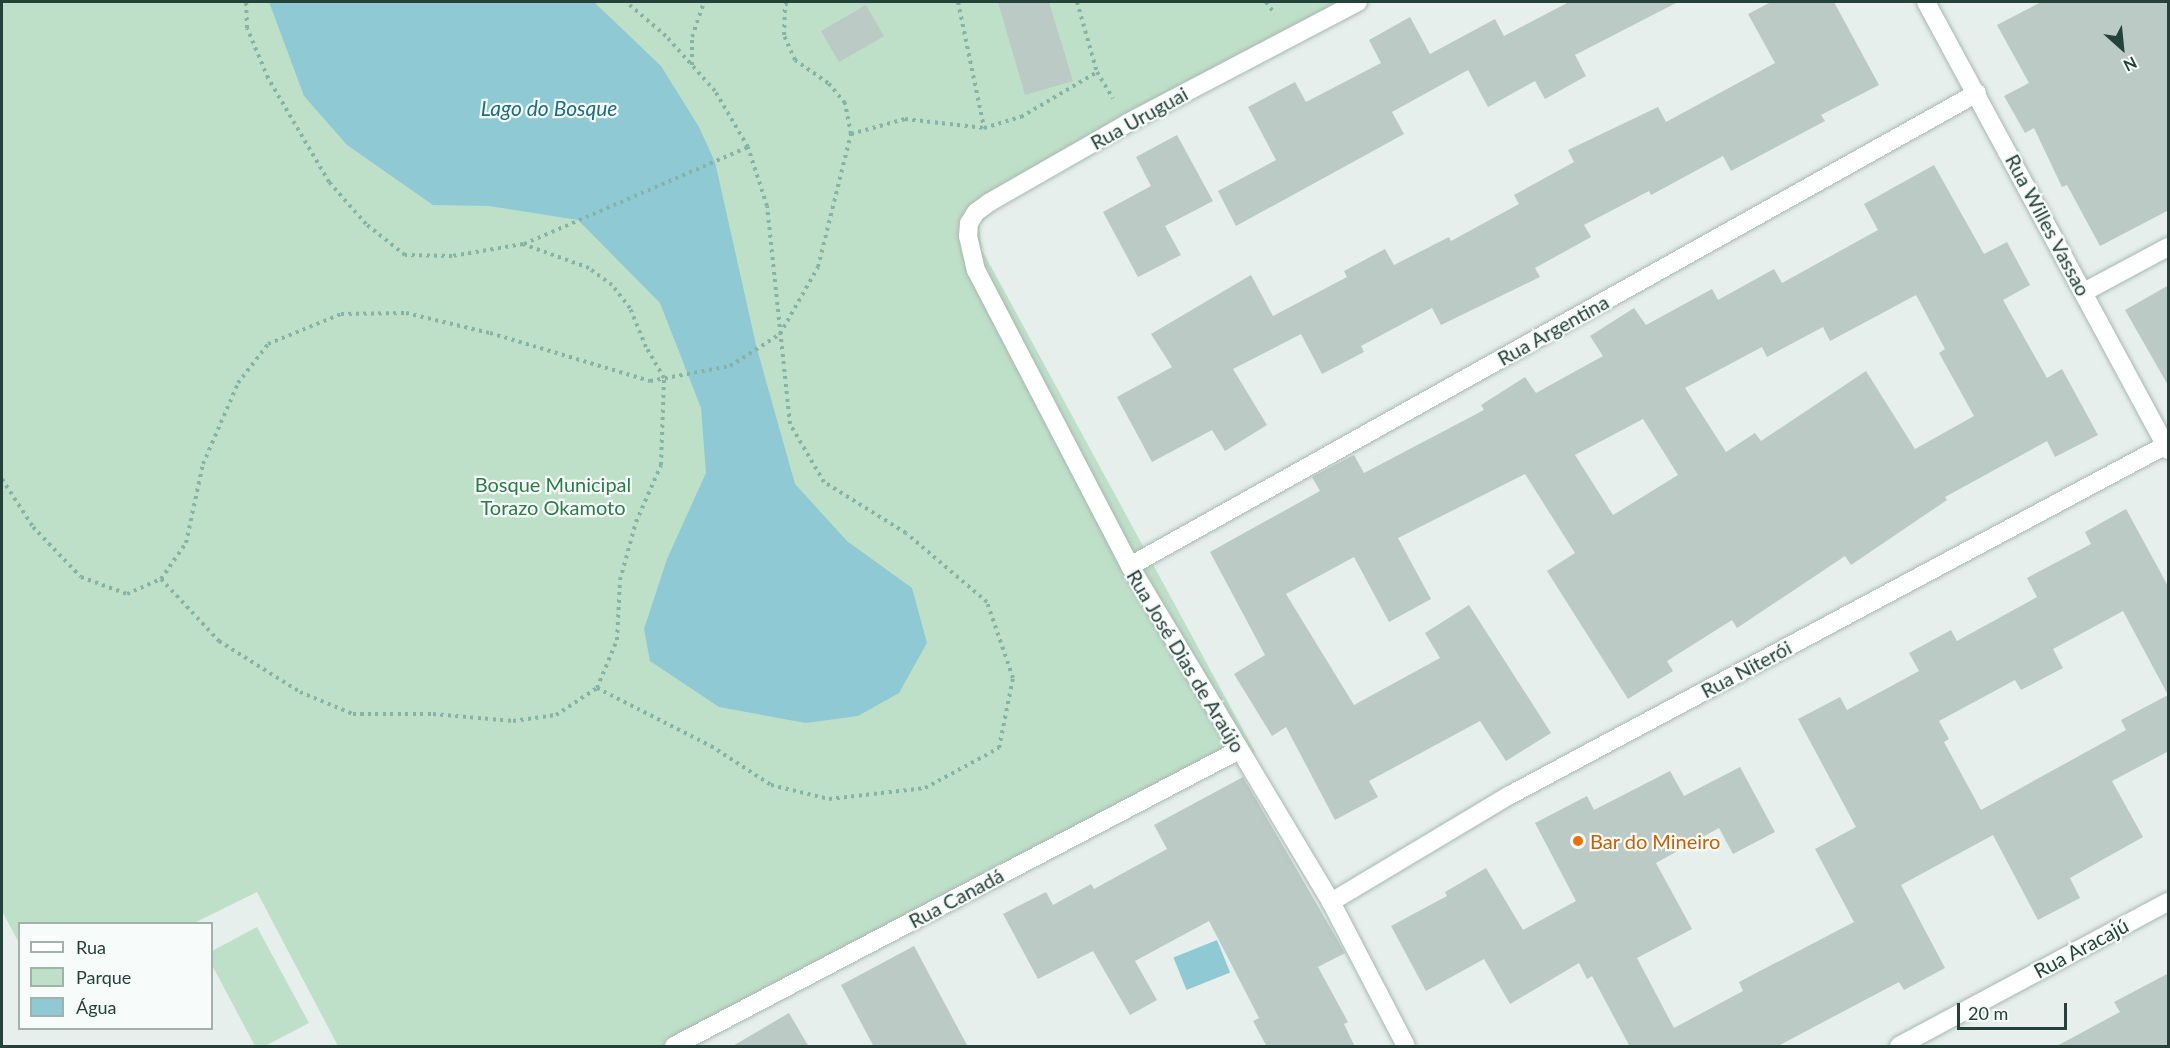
<!DOCTYPE html>
<meta charset="utf-8">
<style>
body{margin:0}
#map{position:relative;width:2170px;height:1048px;overflow:hidden;background:#e6efeb;font-family:Lato,sans-serif}
div>[style]{position:absolute}
.green>*{inset:0;background:#bfe0c8}
.water>*{inset:0;background:#8ec9d4;transform-origin:0 0}
.building>*{inset:0;background:#bbcac4;transform-origin:0 0}
.path>*{height:4px;margin-top:-2px;transform-origin:0;background:repeating-linear-gradient(90deg,#86b3a5 0 3px,transparent 0 7.5px)}
.roads{filter:drop-shadow(0 0 2px #a8b8b2) drop-shadow(0 0 2px #a8b8b2)}
.street>*{height:18px;margin:-9px;padding:0 9px;transform-origin:9px;border-radius:9px;background:#fff}
.dots>*{width:16px;height:16px;translate:-50% -50%;box-sizing:border-box;border:3px solid #f7fbf9;border-radius:50%}
span{translate:-50% -50%;white-space:nowrap;text-align:center;line-height:1.15;-webkit-text-stroke:4.5px #f7fbf9;paint-order:stroke}
.street-label{font-size:20px;color:#24423a}
.park-label{font-size:20px;color:#2d7a4b}
.food-label{font-size:20px;color:#c56008}
.left{translate:0 -50%;text-align:left}
.water-label{font-size:21px;color:#1c6f80;font-style:italic}
.frame{position:absolute;inset:0;border:3px solid #24423a;pointer-events:none}
.legend{position:absolute;left:18px;top:922px;width:195px;height:108px;box-sizing:border-box;background:#f7fbf9;border:2px solid #a3b1ad;margin:0;padding:8px 10px;list-style:none;font-size:18px;color:#24423a}
.legend li{display:flex;align-items:center;gap:12px;height:30px}
.legend b{width:30px;border:2px solid #a3b1ad}
.north{position:absolute;left:2092px;top:18px;width:60px;height:60px;-webkit-text-stroke:4px #f7fbf9;paint-order:stroke;rotate:153deg;font-size:16px;font-weight:700;line-height:24px;text-align:center;color:#24423a}
.north::after{content:'';display:block;margin:auto;width:21px;height:27px;background:#24423a;clip-path:polygon(50% 0,100% 100%,50% 72%,0 100%)}
.scale{position:absolute;left:1957px;top:1003px;width:110px;height:27px;box-sizing:border-box;border:3px solid #24423a;border-top:0;padding-left:8px;font-size:18px;line-height:21px;white-space:nowrap;color:#24423a;-webkit-text-stroke:4px #f7fbf9;paint-order:stroke}
</style>
<div id="map">
<div class="green">
<div style="clip-path:polygon(2px 2px,1371px 2px,1000px 204px,979px 225px,982px 250px,1255px 752px,668px 1046px,338px 1046px,257px 892px,194px 923px,20px 924px,19px 943px,2px 911px)"></div>
<div style="clip-path:polygon(257px 927px,309px 1023px,265px 1046px,255px 1046px,212px 965px,212px 951px)"></div>
</div>
<div class="water">
<div style="clip-path:polygon(269px 2px,594px 2px,661px 66px,699px 127px,715px 162px,757px 349px,795px 484px,847px 541px,912px 588px,927px 643px,899px 693px,858px 716px,806px 723px,719px 707px,650px 661px,644px 629px,667px 559px,706px 473px,701px 408px,660px 303px,578px 220px,489px 206px,433px 205px,347px 145px,304px 96px)"></div>
<div style="left:1217px;top:940px;width:35px;height:47px;rotate:68deg"></div>
</div>
<div class="building">
<div style="clip-path:polygon(998px 2px,1049px 2px,1073px 81px,1025px 95px)"></div>
<div style="clip-path:polygon(1569px 2px,1678px 2px,1575px 55px,1586px 76px,1545px 99px,1535px 81px,1488px 107px,1468px 70px,1392px 112px,1404px 134px,1236px 226px,1218px 191px,1276px 160px,1248px 107px,1295px 82px,1306px 102px,1381px 63px,1369px 40px,1410px 17px,1430px 54px,1495px 19px,1504px 36px)"></div>
<div style="clip-path:polygon(1771px 2px,1834px 2px,1879px 85px,1821px 115px,1825px 121px,1731px 171px,1723px 156px,1651px 195px,1649px 191px,1584px 225px,1591px 237px,1535px 268px,1540px 277px,1441px 325px,1432px 308px,1361px 346px,1364px 352px,1322px 374px,1301px 334px,1233px 369px,1267px 425px,1225px 451px,1212px 430px,1152px 462px,1117px 397px,1172px 367px,1151px 334px,1251px 275px,1273px 316px,1347px 277px,1344px 271px,1385px 249px,1394px 265px,1449px 237px,1451px 241px,1519px 204px,1514px 195px,1574px 162px,1568px 150px,1658px 107px,1666px 122px,1775px 63px,1748px 14px)"></div>
<div style="clip-path:polygon(2041px 2px,2169px 2px,2169px 210px,2100px 246px,2067px 185px,2062px 187px,2034px 128px,2025px 133px,2004px 96px,2029px 83px,1997px 25px)"></div>
<div style="left:866px;top:5px;width:36px;height:52px;rotate:60deg"></div>
<div style="clip-path:polygon(1177px 135px,1213px 201px,1165px 226px,1181px 255px,1138px 277px,1103px 212px,1151px 186px,1136px 157px)"></div>
<div style="clip-path:polygon(evenodd,1934px 165px,1984px 254px,2007px 242px,2030px 285px,2003px 300px,2047px 378px,2062px 369px,2098px 435px,2055px 457px,2047px 441px,1945px 497px,1947px 500px,1851px 565px,1845px 556px,1737px 628px,1732px 620px,1667px 661px,1673px 671px,1628px 699px,1547px 571px,1575px 553px,1525px 474px,1398px 538px,1431px 599px,1389px 622px,1354px 557px,1286px 594px,1354px 705px,1440px 658px,1425px 633px,1469px 605px,1551px 733px,1506px 761px,1480px 721px,1369px 781px,1378px 797px,1335px 820px,1286px 727px,1272px 736px,1234px 674px,1265px 655px,1210px 552px,1320px 491px,1312px 477px,1354px 455px,1364px 473px,1484px 410px,1481px 405px,1525px 377px,1536px 393px,1603px 356px,1590px 336px,1634px 308px,1646px 325px,1712px 289px,1718px 300px,1774px 269px,1782px 283px,1878px 230px,1864px 204px,1934px 165px,1916px 295px,1945px 349px,1939px 353px,1974px 416px,1915px 449px,1866px 371px,1761px 441px,1755px 433px,1726px 452px,1685px 388px,1762px 347px,1767px 357px,1823px 327px,1830px 341px,1916px 295px,1934px 165px,1643px 419px,1678px 475px,1613px 515px,1575px 455px,1643px 419px)"></div>
<div style="clip-path:polygon(2169px 285px,2169px 387px,2125px 310px)"></div>
<div style="clip-path:polygon(evenodd,2126px 509px,2169px 588px,2169px 751px,2112px 781px,2143px 837px,2070px 878px,2080px 898px,2038px 920px,1993px 835px,1901px 885px,1945px 968px,1904px 990px,1899px 982px,1776px 1047px,1630px 1047px,1592px 976px,1587px 979px,1579px 963px,1510px 1004px,1484px 959px,1426px 991px,1391px 926px,1447px 896px,1445px 892px,1486px 868px,1523px 930px,1576px 901px,1535px 823px,1587px 796px,1594px 810px,1670px 771px,1684px 796px,1740px 767px,1775px 832px,1733px 854px,1719px 828px,1656px 863px,1692px 929px,1637px 958px,1674px 1028px,1743px 991px,1739px 982px,1854px 922px,1815px 849px,1856px 827px,1798px 719px,1840px 697px,1847px 710px,1919px 671px,1909px 653px,1951px 630px,1957px 641px,2037px 597px,2027px 578px,2091px 544px,2085px 532px,2126px 509px,2123px 611px,2168px 695px,2121px 720px,2126px 730px,1981px 810px,1944px 742px,1949px 739px,1939px 721px,2015px 680px,2021px 690px,2063px 668px,2053px 649px,2123px 611px)"></div>
<div style="clip-path:polygon(1243px 777px,1345px 953px,1318px 967px,1348px 1022px,1344px 1024px,1355px 1047px,1267px 1047px,1253px 1021px,1259px 1018px,1209px 921px,1135px 961px,1157px 1000px,1130px 1015px,1093px 951px,1038px 979px,1003px 914px,1046px 892px,1053px 905px,1091px 884px,1094px 889px,1167px 849px,1154px 825px)"></div>
<div style="clip-path:polygon(914px 946px,968px 1047px,874px 1047px,841px 985px)"></div>
<div style="clip-path:polygon(2169px 973px,2169px 1047px,2055px 1047px,2120px 1012px,2114px 1002px)"></div>
<div style="clip-path:polygon(789px 1013px,809px 1047px,731px 1047px)"></div>
</div>
<div class="path">
<div style="left:958px;top:2px;width:129px;rotate:78.3deg"></div>
<div style="left:1077px;top:2px;width:73px;rotate:74.1deg"></div>
<div style="left:1097px;top:72px;width:31px;rotate:59deg"></div>
<div style="left:1266px;top:2px;width:15px;rotate:53deg"></div>
<div style="left:692px;top:65px;width:28px;rotate:-90deg"></div>
<div style="left:692px;top:37px;width:37px;rotate:-71deg"></div>
<div style="left:851px;top:134px;width:56px;rotate:-15.5deg"></div>
<div style="left:905px;top:119px;width:80px;rotate:6.5deg"></div>
<div style="left:984px;top:128px;width:39px;rotate:-17deg"></div>
<div style="left:1021px;top:117px;width:88px;rotate:-30.6deg"></div>
<div style="left:524px;top:244px;width:244px;rotate:-23.4deg"></div>
<div style="left:2px;top:479px;width:57px;rotate:57.1deg"></div>
<div style="left:33px;top:527px;width:69px;rotate:46.2deg"></div>
<div style="left:81px;top:577px;width:49px;rotate:20.3deg"></div>
<div style="left:127px;top:594px;width:37px;rotate:-24deg"></div>
<div style="left:161px;top:579px;width:44px;rotate:-55.2deg"></div>
<div style="left:186px;top:543px;width:81px;rotate:-77.9deg"></div>
<div style="left:203px;top:464px;width:88px;rotate:-66.6deg"></div>
<div style="left:238px;top:383px;width:49px;rotate:-52.4deg"></div>
<div style="left:268px;top:344px;width:79px;rotate:-22.3deg"></div>
<div style="left:341px;top:314px;width:65px;rotate:-0.9deg"></div>
<div style="left:406px;top:313px;width:86px;rotate:13.4deg"></div>
<div style="left:490px;top:333px;width:167px;rotate:16.7deg"></div>
<div style="left:650px;top:381px;width:81px;rotate:-10.6deg"></div>
<div style="left:730px;top:366px;width:59px;rotate:-32.6deg"></div>
<div style="left:780px;top:334px;width:77px;rotate:-60.4deg"></div>
<div style="left:818px;top:267px;width:137px;rotate:-76.1deg"></div>
<div style="left:851px;top:134px;width:32px;rotate:-101deg"></div>
<div style="left:845px;top:103px;width:26px;rotate:-130deg"></div>
<div style="left:828px;top:83px;width:40px;rotate:-145.1deg"></div>
<div style="left:795px;top:60px;width:27px;rotate:-114deg"></div>
<div style="left:784px;top:35px;width:30px;rotate:-88deg"></div>
<div style="left:785px;top:5px;width:5px;rotate:-37deg"></div>
<div style="left:161px;top:579px;width:85px;rotate:46.9deg"></div>
<div style="left:219px;top:641px;width:96px;rotate:32.2deg"></div>
<div style="left:300px;top:692px;width:57px;rotate:22.5deg"></div>
<div style="left:353px;top:714px;width:80px"></div>
<div style="left:433px;top:714px;width:80px;rotate:5deg"></div>
<div style="left:513px;top:721px;width:43px;rotate:-7.9deg"></div>
<div style="left:556px;top:715px;width:49px;rotate:-33.4deg"></div>
<div style="left:597px;top:688px;width:52px;rotate:-67.4deg"></div>
<div style="left:617px;top:640px;width:60px;rotate:-87.1deg"></div>
<div style="left:620px;top:580px;width:60px;rotate:-74.6deg"></div>
<div style="left:636px;top:522px;width:62px;rotate:-66.3deg"></div>
<div style="left:661px;top:465px;width:87px;rotate:-88deg"></div>
<div style="left:664px;top:378px;width:36px;rotate:-120deg"></div>
<div style="left:646px;top:347px;width:42px;rotate:-112.3deg"></div>
<div style="left:630px;top:308px;width:29px;rotate:-128deg"></div>
<div style="left:612px;top:285px;width:29px;rotate:-144deg"></div>
<div style="left:589px;top:268px;width:70px;rotate:-160deg"></div>
<div style="left:523px;top:244px;width:72px;rotate:170.4deg"></div>
<div style="left:452px;top:256px;width:47px;rotate:-178.8deg"></div>
<div style="left:405px;top:255px;width:50px;rotate:-141.5deg"></div>
<div style="left:366px;top:224px;width:56px;rotate:-131.4deg"></div>
<div style="left:329px;top:182px;width:121px;rotate:-120.4deg"></div>
<div style="left:268px;top:78px;width:54px;rotate:-112.8deg"></div>
<div style="left:247px;top:28px;width:26px;rotate:-92deg"></div>
<div style="left:597px;top:688px;width:128px;rotate:27deg"></div>
<div style="left:711px;top:746px;width:72px;rotate:33deg"></div>
<div style="left:771px;top:785px;width:60px;rotate:13.6deg"></div>
<div style="left:829px;top:799px;width:97px;rotate:-6.5deg"></div>
<div style="left:925px;top:788px;width:84px;rotate:-28.4deg"></div>
<div style="left:999px;top:748px;width:71px;rotate:-78.7deg"></div>
<div style="left:1013px;top:678px;width:80px;rotate:-108.9deg"></div>
<div style="left:987px;top:602px;width:106px;rotate:-139.6deg"></div>
<div style="left:906px;top:533px;width:97px;rotate:-148.1deg"></div>
<div style="left:824px;top:482px;width:67px;rotate:-120.4deg"></div>
<div style="left:790px;top:424px;width:219px;rotate:-96deg"></div>
<div style="left:767px;top:206px;width:62px;rotate:-107.9deg"></div>
<div style="left:748px;top:147px;width:65px;rotate:-120.5deg"></div>
<div style="left:715px;top:91px;width:74px;rotate:-131.7deg"></div>
<div style="left:666px;top:36px;width:52px;rotate:-139.6deg"></div>
</div>
<div class="roads">
<div class="street">
<div style="left:1358px;top:2px;width:260px;rotate:152.3deg"></div>
<div style="left:1128px;top:123px;width:159px;rotate:150.2deg"></div>
<div style="left:990px;top:202px;width:17px;rotate:144deg"></div>
<div style="left:976px;top:212px;width:13px;rotate:122deg"></div>
<div style="left:969px;top:223px;width:13px;rotate:94deg"></div>
<div style="left:968px;top:236px;width:35px;rotate:77deg"></div>
<div style="left:976px;top:270px;width:334px;rotate:62.5deg"></div>
<div style="left:1130px;top:566px;width:392px;rotate:59.1deg"></div>
<div style="left:1331px;top:902px;width:162px;rotate:62.5deg"></div>
<div style="left:1926px;top:2px;width:509px;rotate:61.62deg"></div>
<div style="left:2084px;top:292px;width:95px;rotate:-28.2deg"></div>
<div style="left:1130px;top:566px;width:970px;rotate:-29.18deg"></div>
<div style="left:1331px;top:902px;width:209px;rotate:-30.9deg"></div>
<div style="left:1510px;top:795px;width:744px;rotate:-28.08deg"></div>
<div style="left:674px;top:1046px;width:638px;rotate:-27.65deg"></div>
<div style="left:1899px;top:1046px;width:305px;rotate:-28.2deg"></div>
</div>
</div>
<div class="dots">
<div style="left:1578px;top:841px;background:#e8710a"></div>
</div>
<div class="street-label">
<span style="left:1139px;top:118px;rotate:-29deg">Rua Uruguai</span>
<span style="left:2048px;top:225px;rotate:62deg">Rua Willes Vassao</span>
<span style="left:1553px;top:330px;rotate:-29deg">Rua Argentina</span>
<span style="left:1186px;top:661px;rotate:59deg">Rua José Dias de Araújo</span>
<span style="left:1746px;top:669px;rotate:-28deg">Rua Niterói</span>
<span style="left:956px;top:898px;rotate:-28deg">Rua Canadá</span>
<span style="left:2081px;top:948px;rotate:-28deg">Rua Aracajú</span>
</div>
<div class="park-label">
<span style="left:553px;top:496px">Bosque Municipal<br>Torazo Okamoto</span>
</div>
<div class="food-label">
<span class="left" style="left:1590px;top:841px">Bar do Mineiro</span>
</div>
<div class="water-label">
<span style="left:549px;top:108px">Lago do Bosque</span>
</div>
<div class="frame"></div>
<ul class="legend">
<li><b style="height:8px;background:#fff"></b>Rua</li>
<li><b style="height:16px;background:#bfe0c8"></b>Parque</li>
<li><b style="height:16px;background:#8ec9d4"></b>Água</li>
</ul>
<div class="north">N</div>
<div class="scale">20 m</div>
</div>
